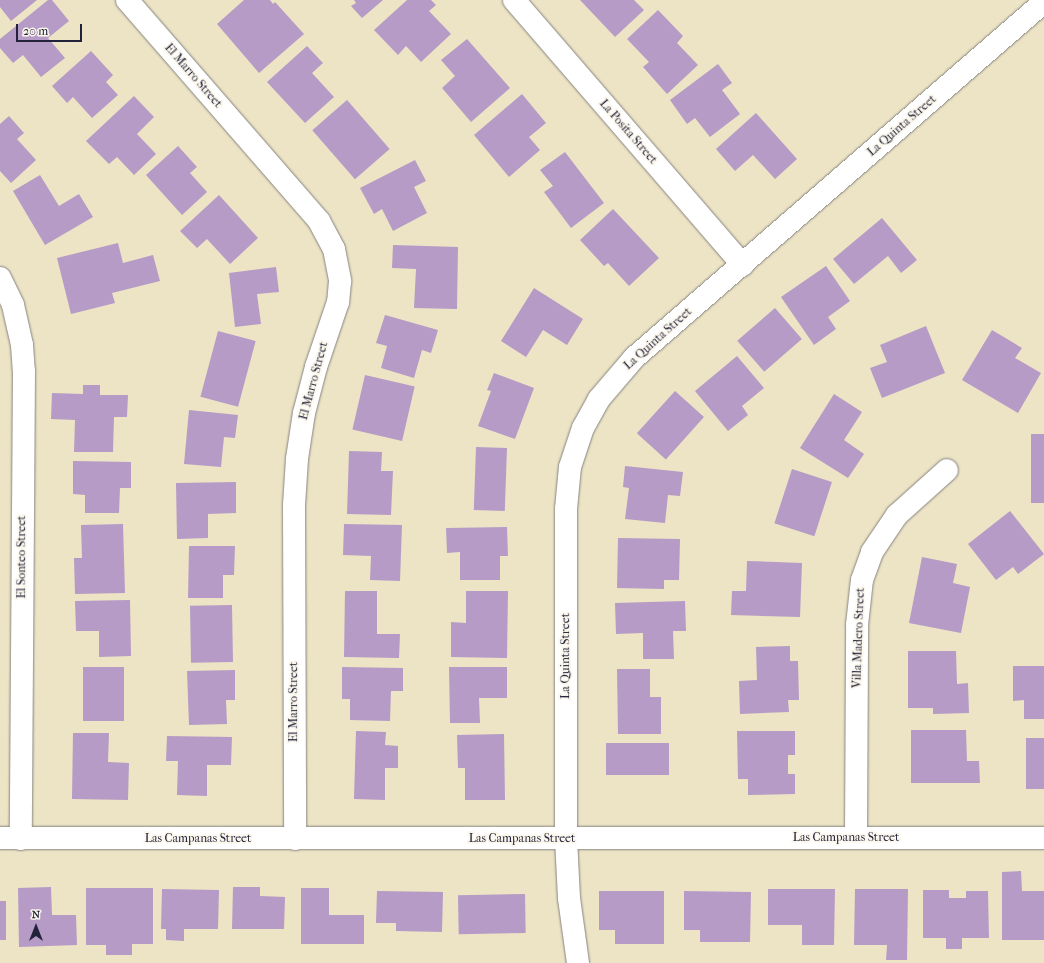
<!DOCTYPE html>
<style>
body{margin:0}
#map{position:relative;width:1044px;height:963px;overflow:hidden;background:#ece4c5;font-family:"IM FELL French Canon",serif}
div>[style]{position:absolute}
.building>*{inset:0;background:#b59bc6;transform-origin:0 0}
.roads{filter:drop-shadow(0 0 1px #878380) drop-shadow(0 0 1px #878380)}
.minor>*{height:22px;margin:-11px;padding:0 11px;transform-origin:11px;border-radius:11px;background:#fff}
span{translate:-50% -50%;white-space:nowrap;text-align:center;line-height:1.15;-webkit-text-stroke:3.5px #fbf7ec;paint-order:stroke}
.street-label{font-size:12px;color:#22223b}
.north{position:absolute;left:16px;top:907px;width:40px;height:40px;-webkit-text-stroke:3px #fbf7ec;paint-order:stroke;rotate:0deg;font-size:11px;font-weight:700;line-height:16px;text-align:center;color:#22223b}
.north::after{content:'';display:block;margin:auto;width:14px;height:18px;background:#22223b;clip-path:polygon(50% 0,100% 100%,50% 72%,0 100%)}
.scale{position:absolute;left:16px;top:24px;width:66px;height:18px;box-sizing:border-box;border:2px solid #22223b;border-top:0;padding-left:5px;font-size:12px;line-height:14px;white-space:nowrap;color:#22223b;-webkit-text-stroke:3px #fbf7ec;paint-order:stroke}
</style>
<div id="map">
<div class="building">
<div style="clip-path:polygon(0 0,37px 0,11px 21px,0 7px)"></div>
<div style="clip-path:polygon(48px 0,52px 0,69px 21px,48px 38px,65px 58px,41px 77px,23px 55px,13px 63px,0 48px,0 39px)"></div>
<div style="clip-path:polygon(244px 0,270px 0,273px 4px,275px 2px,304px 34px,259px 73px,217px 24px)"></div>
<div style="clip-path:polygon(354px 0,383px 0,362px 18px,351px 6px,356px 3px)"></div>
<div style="clip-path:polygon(407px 0,431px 0,436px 5px,429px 11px,451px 34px,421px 62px,406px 46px,398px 55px,374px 30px)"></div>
<div style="clip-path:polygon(580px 0,634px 0,644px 10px,615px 37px)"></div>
<div style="clip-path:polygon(658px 10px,683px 36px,677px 43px,698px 65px,667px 94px,643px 67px,649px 62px,627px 39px)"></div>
<div style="clip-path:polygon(467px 39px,510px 88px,471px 122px,442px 88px,455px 76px,441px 60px)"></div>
<div style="clip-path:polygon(307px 46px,323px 63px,312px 73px,334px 97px,305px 123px,267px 82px)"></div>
<div style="clip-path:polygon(91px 51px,113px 75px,106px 82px,118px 95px,92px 118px,73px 97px,67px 103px,52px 86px)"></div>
<div style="clip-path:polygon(718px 64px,732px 83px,722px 90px,740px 114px,710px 137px,695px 118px,687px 124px,670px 100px)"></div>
<div style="clip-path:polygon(522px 94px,546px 123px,529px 137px,540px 150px,509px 177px,474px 135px)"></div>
<div style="clip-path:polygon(134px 96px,154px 117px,137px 134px,156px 154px,134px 175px,117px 157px,109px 164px,86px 141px)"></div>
<div style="left:347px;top:100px;width:65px;height:46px;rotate:49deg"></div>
<div style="clip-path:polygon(756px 113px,797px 159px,775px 179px,753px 155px,735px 171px,716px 149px)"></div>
<div style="clip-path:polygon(9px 116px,24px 133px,17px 139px,36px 160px,11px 183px,0 171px,0 124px)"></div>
<div style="clip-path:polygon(178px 146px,197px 167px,190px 173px,207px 192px,182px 215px,146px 175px)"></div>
<div style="clip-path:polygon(565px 152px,604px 203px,571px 228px,544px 192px,553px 186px,540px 170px)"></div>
<div style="clip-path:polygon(415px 160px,426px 181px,414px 187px,427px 213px,393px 231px,382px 209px,374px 214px,360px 188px)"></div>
<div style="clip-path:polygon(40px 175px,59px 206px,79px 194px,93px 217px,45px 245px,13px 191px)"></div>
<div style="clip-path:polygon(219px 195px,258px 238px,230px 264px,207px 239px,197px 248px,180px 231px)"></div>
<div style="clip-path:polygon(613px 209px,659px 258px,629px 286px,608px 263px,604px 266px,580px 240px)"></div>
<div style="clip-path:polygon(882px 218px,917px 260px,901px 273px,888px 256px,854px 284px,833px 259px)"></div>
<div style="clip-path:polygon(118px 243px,123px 263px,153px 255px,160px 281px,112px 293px,115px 303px,71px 314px,57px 258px)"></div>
<div style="clip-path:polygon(393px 245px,458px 247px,457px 309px,414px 308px,416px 269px,392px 268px)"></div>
<div style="clip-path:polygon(826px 266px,850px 301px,828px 317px,836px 329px,814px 345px,781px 297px)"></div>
<div style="clip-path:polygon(276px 267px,279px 292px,257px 294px,261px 324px,235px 327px,229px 273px)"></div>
<div style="clip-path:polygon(534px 288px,583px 319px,567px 345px,543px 330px,526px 357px,501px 341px)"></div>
<div style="left:775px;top:308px;width:41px;height:50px;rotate:49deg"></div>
<div style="clip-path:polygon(385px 315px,438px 330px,431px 353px,422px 350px,414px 378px,381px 368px,387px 346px,376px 343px)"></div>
<div style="clip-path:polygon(926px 326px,945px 373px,882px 398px,870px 368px,887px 362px,880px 345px)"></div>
<div style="clip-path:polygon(992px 330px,1022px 348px,1015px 358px,1041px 373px,1018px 413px,962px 380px)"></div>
<div style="left:218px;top:331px;width:39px;height:68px;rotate:15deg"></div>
<div style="clip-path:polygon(737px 356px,764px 388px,742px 406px,748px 415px,728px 431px,695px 391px)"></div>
<div style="clip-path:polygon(494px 373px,534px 388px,515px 439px,478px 426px,491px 391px,487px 390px)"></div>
<div style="left:365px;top:375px;width:51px;height:56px;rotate:13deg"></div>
<div style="clip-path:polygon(83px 385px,100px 385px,100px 395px,128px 395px,127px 417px,114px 417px,113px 452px,74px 452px,75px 420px,51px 419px,52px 393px,83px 394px)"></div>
<div style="left:675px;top:391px;width:39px;height:57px;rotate:42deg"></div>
<div style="clip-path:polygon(834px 394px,862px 412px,844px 440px,864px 454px,848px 478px,800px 448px)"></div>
<div style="clip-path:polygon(189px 410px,238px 415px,235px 438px,224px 437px,221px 467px,184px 464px)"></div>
<div style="left:1044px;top:434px;width:69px;height:13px;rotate:90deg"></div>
<div style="left:476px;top:447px;width:31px;height:63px;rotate:2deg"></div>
<div style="clip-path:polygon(349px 451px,382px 452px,381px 471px,393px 471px,391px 515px,347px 514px)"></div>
<div style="clip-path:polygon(73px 461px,131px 462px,131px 488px,120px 488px,119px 513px,85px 513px,85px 495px,73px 494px)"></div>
<div style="clip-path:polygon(625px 466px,683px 472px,680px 496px,668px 495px,665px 523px,625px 519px,629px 488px,623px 487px)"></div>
<div style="left:792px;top:469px;width:42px;height:57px;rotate:18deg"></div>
<div style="clip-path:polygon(236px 482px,236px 513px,208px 514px,208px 538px,177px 539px,176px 483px)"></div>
<div style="clip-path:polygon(1010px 511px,1044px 554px,1018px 574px,1013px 567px,996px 580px,968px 544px)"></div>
<div style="clip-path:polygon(123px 524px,125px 593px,75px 594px,74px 558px,82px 558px,81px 525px)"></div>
<div style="clip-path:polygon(344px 524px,402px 525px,400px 581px,370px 580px,371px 556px,343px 555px)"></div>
<div style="clip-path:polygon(507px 527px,508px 556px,500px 556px,500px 580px,460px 580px,460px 552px,447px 553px,446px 528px)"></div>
<div style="clip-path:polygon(618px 538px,680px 539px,679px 580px,664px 580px,664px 589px,617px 588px)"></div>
<div style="clip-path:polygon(189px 546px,235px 546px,234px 575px,223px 575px,223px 598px,188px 598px)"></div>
<div style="clip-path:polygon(922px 557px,957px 564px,953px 583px,970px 587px,961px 633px,909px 623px)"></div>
<div style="clip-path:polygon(747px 561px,802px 563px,800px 617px,731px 615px,732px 591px,746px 591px)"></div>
<div style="clip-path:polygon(345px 591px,377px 591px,377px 634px,400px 634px,399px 658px,344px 657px)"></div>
<div style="clip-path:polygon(466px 591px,508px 591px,507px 658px,451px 657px,451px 622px,466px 623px)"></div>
<div style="clip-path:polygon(130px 600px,131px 656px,99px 657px,99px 631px,76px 631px,75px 601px)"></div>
<div style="clip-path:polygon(685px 601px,686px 631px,673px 631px,674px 659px,643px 659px,643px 633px,616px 634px,615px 603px)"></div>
<div style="left:232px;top:605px;width:57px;height:42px;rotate:89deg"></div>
<div style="clip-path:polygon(790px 646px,790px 661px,798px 661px,799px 700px,788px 700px,789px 712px,740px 714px,739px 681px,757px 680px,756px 647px)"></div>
<div style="clip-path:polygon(908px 651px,956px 651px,957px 684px,968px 683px,969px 713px,933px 714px,933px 708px,908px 708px)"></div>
<div style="clip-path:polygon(1013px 666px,1044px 666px,1044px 719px,1024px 719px,1024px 700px,1013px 701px)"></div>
<div style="left:83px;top:667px;width:41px;height:54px"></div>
<div style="clip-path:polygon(342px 667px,403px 668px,403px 691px,391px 691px,390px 721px,350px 720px,350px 699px,342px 699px)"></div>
<div style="clip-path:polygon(449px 667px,507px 667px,507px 698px,479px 698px,480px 723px,450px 723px)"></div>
<div style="clip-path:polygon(617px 669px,650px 669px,650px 697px,661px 697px,661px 734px,618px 734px)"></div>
<div style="clip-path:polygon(235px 670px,235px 700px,226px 700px,227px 724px,189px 725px,187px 671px)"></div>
<div style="clip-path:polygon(911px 730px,966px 730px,967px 761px,979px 761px,980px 783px,911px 783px)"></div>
<div style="clip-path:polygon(356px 731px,386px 732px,385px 745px,398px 746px,398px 768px,385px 768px,385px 800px,354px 799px)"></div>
<div style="clip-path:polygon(737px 731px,795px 731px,795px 755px,788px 755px,788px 774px,795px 774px,795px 794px,748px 795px,748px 779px,738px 779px)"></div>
<div style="clip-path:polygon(73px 733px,109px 733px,108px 762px,129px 763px,128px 800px,72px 799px)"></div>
<div style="clip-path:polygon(504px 734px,505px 800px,465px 800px,465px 768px,458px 768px,457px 735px)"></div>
<div style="clip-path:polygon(167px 736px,232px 737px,231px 765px,207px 765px,207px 796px,177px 795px,178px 761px,166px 761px)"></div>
<div style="left:1026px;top:738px;width:18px;height:51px"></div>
<div style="left:669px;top:743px;width:32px;height:63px;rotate:90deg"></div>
<div style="clip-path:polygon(1021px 871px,1022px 891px,1044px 891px,1044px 940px,1002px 940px,1002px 872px)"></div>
<div style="clip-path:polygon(51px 887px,52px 915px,76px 915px,77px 945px,19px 947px,18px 888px)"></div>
<div style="clip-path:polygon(233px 887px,260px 887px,260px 896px,285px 897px,284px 929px,232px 929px)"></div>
<div style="clip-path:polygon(86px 888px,153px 888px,153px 944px,132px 944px,132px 955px,106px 955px,106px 945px,86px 945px)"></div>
<div style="clip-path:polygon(301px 888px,329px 888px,329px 915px,364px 915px,364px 944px,301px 944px)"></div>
<div style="clip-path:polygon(162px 889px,219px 890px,218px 929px,184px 929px,184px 941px,166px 940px,166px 929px,161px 929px)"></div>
<div style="clip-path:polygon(768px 889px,835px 889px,834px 945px,802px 945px,802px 925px,768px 925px)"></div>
<div style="clip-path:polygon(855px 889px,908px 889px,907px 960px,886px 960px,887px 945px,854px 945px)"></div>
<div style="clip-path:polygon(923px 890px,949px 890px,949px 898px,966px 898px,966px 891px,988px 891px,989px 938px,962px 938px,962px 949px,946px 949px,946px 938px,923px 938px)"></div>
<div style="clip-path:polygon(377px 891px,443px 892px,442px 932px,396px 931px,396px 923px,376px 923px)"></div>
<div style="clip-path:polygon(599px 891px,664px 891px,664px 944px,615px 944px,615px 930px,599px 930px)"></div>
<div style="clip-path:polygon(684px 891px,751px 892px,750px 942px,700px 942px,700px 930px,684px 930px)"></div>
<div style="left:525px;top:894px;width:39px;height:67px;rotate:89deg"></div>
<div style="left:0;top:901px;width:6px;height:39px"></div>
</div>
<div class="roads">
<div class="minor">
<div style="left:127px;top:0;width:293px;rotate:49deg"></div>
<div style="left:319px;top:221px;width:32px;rotate:62deg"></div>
<div style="left:334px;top:249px;width:33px;rotate:79deg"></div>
<div style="left:340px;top:281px;width:21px;rotate:95deg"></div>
<div style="left:338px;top:302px;width:69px;rotate:108.7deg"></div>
<div style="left:316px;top:367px;width:48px;rotate:104.6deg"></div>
<div style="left:304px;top:413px;width:47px;rotate:98.7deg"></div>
<div style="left:297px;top:459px;width:46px;rotate:93.7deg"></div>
<div style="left:294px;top:505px;width:334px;rotate:89.8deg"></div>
<div style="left:514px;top:0;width:350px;rotate:49.2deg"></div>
<div style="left:0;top:278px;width:30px;rotate:64deg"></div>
<div style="left:13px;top:305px;width:41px;rotate:77.3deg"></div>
<div style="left:22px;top:345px;width:26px;rotate:86deg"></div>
<div style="left:24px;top:371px;width:468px;rotate:90.4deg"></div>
<div style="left:0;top:838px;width:1044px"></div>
<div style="left:856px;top:838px;width:213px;rotate:-89.7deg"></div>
<div style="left:857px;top:625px;width:45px;rotate:-83.7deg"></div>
<div style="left:862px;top:580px;width:30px;rotate:-70deg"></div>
<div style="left:872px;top:552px;width:45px;rotate:-56deg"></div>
<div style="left:897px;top:515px;width:67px;rotate:-42deg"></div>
<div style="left:578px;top:963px;width:66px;rotate:-97.9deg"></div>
<div style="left:569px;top:898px;width:59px;rotate:-92.9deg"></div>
<div style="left:566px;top:839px;width:330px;rotate:-90deg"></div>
<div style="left:566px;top:509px;width:42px;rotate:-84.6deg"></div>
<div style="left:570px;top:467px;width:41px;rotate:-71.6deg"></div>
<div style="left:583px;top:428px;width:33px;rotate:-61deg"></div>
<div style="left:599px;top:399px;width:54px;rotate:-49.5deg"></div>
<div style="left:634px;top:358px;width:543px;rotate:-40.97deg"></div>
</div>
</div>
<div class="street-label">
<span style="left:193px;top:76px;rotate:49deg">El Marro Street</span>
<span style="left:902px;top:126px;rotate:-41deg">La Quinta Street</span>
<span style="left:628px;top:132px;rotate:49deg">La Posita Street</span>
<span style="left:658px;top:339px;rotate:-42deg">La Quinta Street</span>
<span style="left:314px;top:381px;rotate:-75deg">El Marro Street</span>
<span style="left:22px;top:557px;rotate:-90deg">El Sonteo Street</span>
<span style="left:859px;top:638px;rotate:-88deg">Villa Madero Street</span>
<span style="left:566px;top:656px;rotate:-90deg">La Quinta Street</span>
<span style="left:294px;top:702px;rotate:-90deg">El Marro Street</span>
<span style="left:846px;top:838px">Las Campanas Street</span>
<span style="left:198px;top:839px">Las Campanas Street</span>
<span style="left:522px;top:839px">Las Campanas Street</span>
</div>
<div class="north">N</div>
<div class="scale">20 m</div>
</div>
